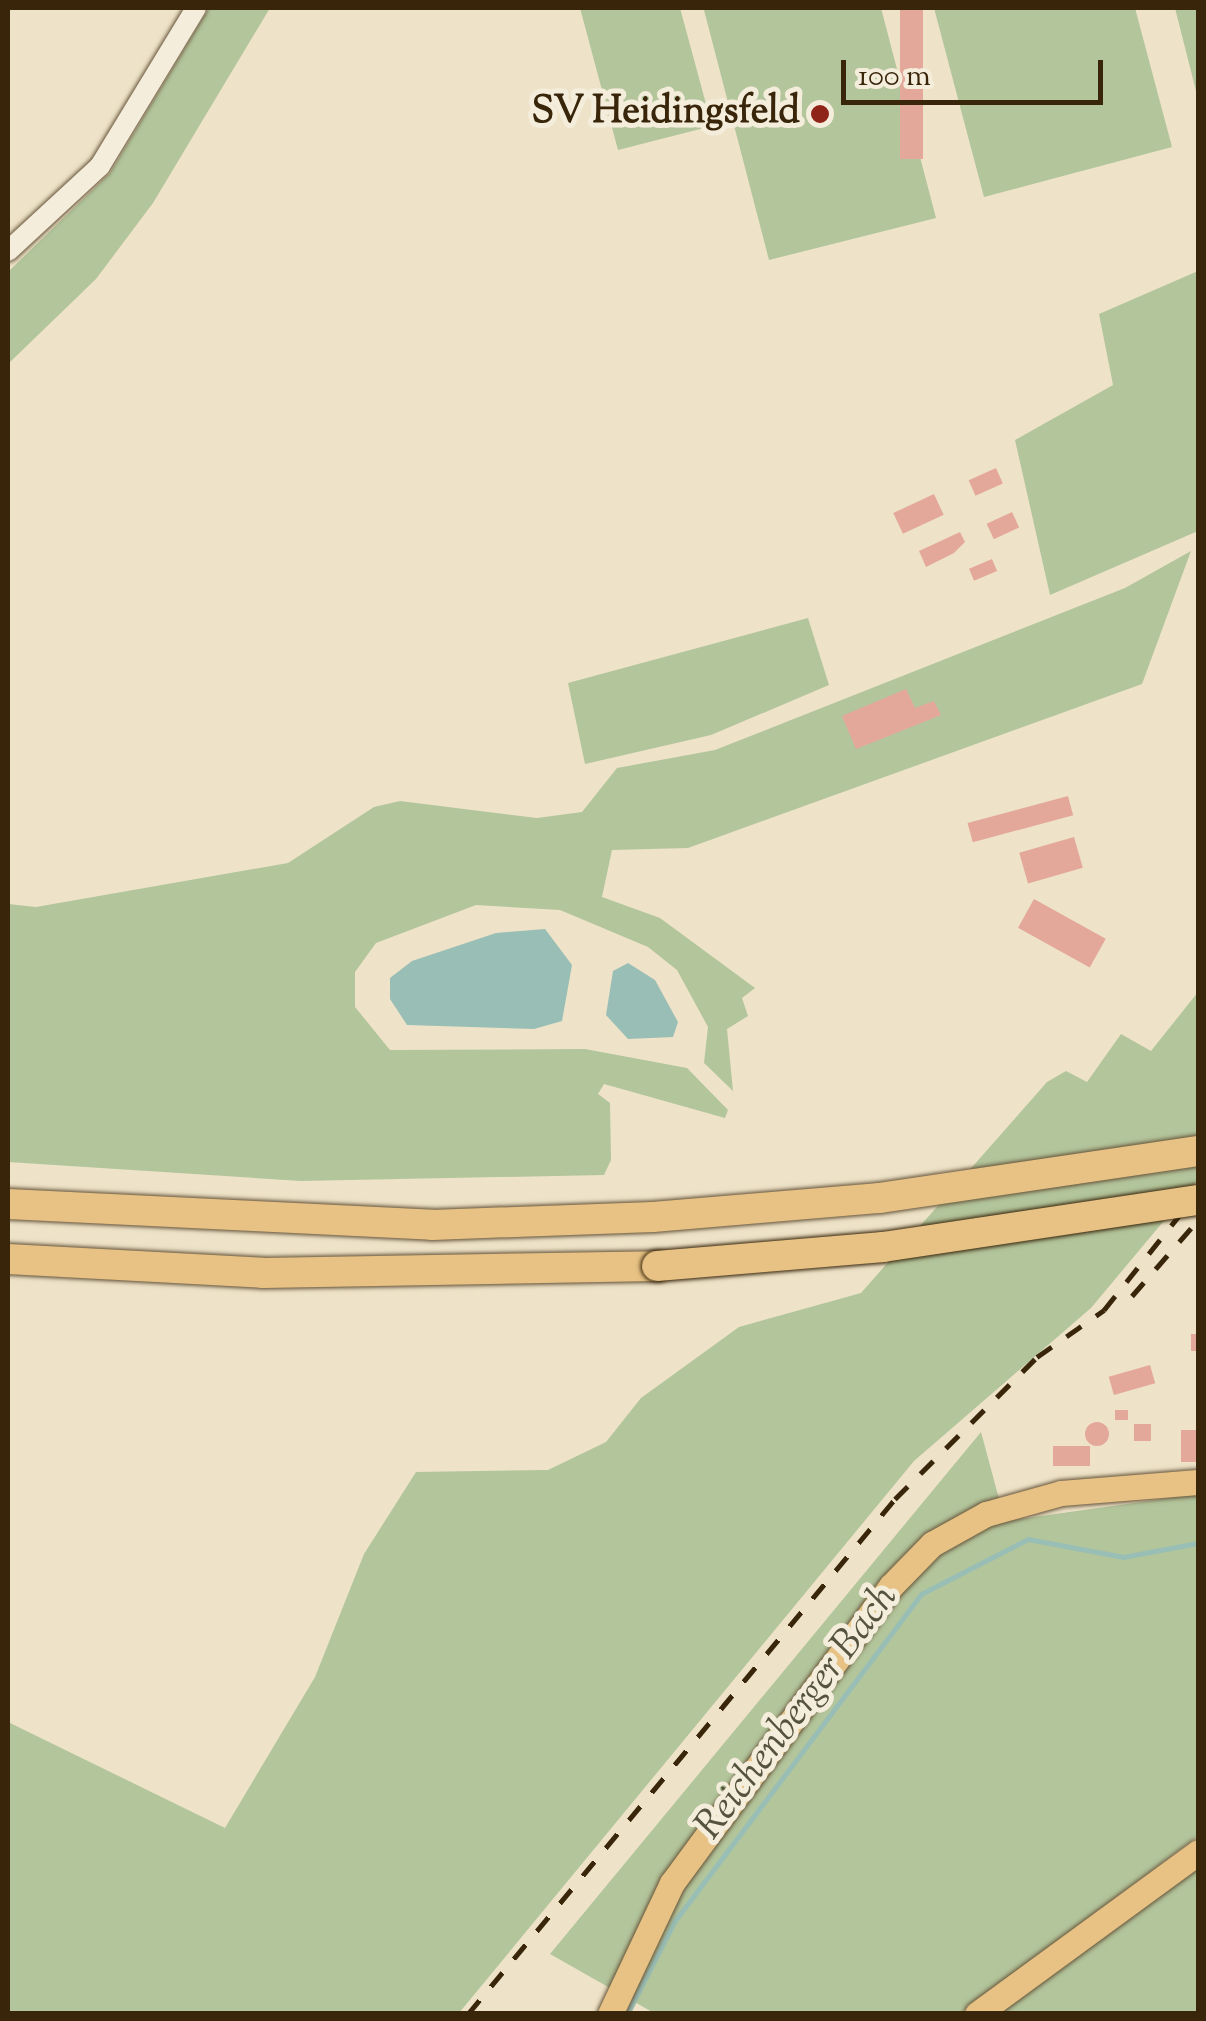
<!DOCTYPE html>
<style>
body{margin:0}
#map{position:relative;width:1206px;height:2021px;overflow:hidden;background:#eee3c8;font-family:"Sorts Mill Goudy",serif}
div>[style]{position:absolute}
.green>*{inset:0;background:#b3c59b}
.water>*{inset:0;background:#99beb5}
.stream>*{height:5px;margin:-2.5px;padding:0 2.5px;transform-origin:2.5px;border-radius:2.5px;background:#99beb5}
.building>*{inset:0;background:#e4a89b;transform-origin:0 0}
.round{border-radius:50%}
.roads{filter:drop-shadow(0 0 2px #66543a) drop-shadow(0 0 2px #66543a)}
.minor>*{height:20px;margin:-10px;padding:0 10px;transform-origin:10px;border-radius:10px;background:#f4eddb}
.major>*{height:25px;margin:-12.5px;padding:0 12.5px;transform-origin:12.5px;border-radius:12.5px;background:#e7c284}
.highway>*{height:30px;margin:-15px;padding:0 15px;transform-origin:15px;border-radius:15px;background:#e7c284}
.rail>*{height:5px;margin-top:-2.5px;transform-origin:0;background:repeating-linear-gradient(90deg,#38250a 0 18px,transparent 0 36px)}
.bridges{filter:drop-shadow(0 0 2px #38250a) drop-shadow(0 0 2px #38250a)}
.highway-bridge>*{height:30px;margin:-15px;padding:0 15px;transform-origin:15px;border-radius:15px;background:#e7c284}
.dots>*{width:28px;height:28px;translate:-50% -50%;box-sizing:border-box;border:5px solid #f4eddb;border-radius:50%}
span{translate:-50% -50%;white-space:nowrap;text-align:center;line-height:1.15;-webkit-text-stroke:10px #f4eddb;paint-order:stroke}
.poi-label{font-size:38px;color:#38250a;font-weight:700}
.right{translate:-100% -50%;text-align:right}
.water-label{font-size:40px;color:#55533d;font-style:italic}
.frame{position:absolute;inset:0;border:10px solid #38250a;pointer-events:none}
.scale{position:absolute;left:841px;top:60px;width:262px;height:45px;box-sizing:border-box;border:5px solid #38250a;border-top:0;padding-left:12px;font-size:30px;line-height:35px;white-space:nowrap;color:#38250a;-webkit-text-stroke:8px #f4eddb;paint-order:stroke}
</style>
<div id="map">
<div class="green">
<div style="clip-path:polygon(209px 8px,270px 8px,153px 203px,96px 279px,8px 364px,8px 272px,110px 173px)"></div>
<div style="clip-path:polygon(580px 8px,680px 8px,712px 126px,618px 150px)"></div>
<div style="clip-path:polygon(881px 8px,936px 218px,769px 260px,704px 10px)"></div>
<div style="clip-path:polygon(934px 8px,1135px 8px,1172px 147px,984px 197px)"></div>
<div style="clip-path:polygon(1175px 8px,1198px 8px,1198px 99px)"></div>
<div style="clip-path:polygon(1198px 271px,1198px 531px,1050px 595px,1015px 440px,1113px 385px,1099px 314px)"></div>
<div style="clip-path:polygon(1191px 551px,1142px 684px,688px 848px,612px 850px,602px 897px,660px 918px,755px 988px,742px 998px,748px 1016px,727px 1029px,733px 1091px,704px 1063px,708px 1027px,677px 970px,648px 947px,560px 910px,476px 905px,376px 943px,355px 972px,355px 1007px,390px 1050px,585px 1049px,687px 1068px,728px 1110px,725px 1118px,604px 1084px,598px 1094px,610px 1103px,611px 1160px,604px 1175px,301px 1181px,8px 1162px,8px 904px,36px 907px,288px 863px,374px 807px,400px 801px,537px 818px,582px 812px,617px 768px,715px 750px,1125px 588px)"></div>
<div style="clip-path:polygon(808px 618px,829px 685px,711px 735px,585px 764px,568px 683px)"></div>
<div style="clip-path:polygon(1198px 992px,1198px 1180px,1091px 1308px,914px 1461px,459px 2013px,8px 2013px,8px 1722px,225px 1828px,315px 1677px,364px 1554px,416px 1472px,548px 1470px,606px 1442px,641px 1398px,739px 1327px,861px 1293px,1047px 1082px,1066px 1071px,1087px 1082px,1121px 1034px,1151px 1051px)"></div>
<div style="clip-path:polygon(981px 1432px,1005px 1521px,1198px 1494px,1198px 1836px,961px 2013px,654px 2013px,550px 1954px)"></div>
<div style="clip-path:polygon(1198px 1866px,1198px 2013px,996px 2014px)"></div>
</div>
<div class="water">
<div style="clip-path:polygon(545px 929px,572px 965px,562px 1021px,534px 1029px,407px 1025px,390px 999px,390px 978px,412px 961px,496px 933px)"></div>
<div style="clip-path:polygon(628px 963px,655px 980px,678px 1022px,673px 1037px,628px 1039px,606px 1015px,613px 971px)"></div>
</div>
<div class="stream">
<div style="left:627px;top:2014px;width:103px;rotate:-62.9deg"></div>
<div style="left:674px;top:1922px;width:411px;rotate:-53deg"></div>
<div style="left:921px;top:1594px;width:120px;rotate:-27.2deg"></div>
<div style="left:1028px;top:1539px;width:97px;rotate:10.7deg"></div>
<div style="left:1123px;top:1557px;width:76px;rotate:-10.6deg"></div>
</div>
<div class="building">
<div style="left:900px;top:8px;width:23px;height:151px"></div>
<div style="left:996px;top:468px;width:17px;height:30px;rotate:66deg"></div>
<div style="left:934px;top:494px;width:23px;height:45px;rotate:65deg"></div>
<div style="left:1012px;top:512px;width:17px;height:28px;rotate:65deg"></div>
<div style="clip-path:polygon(960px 532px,965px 542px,954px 553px,926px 567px,919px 551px)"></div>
<div style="left:992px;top:559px;width:13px;height:25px;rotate:67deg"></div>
<div style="clip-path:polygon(906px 689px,915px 708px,934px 701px,941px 715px,856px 749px,842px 716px)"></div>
<div style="left:1068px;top:796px;width:20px;height:104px;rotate:75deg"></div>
<div style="left:1074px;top:837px;width:32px;height:57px;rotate:74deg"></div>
<div style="left:1034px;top:899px;width:82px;height:33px;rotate:29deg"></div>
<div style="left:1191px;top:1334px;width:7px;height:17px"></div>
<div style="left:1150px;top:1365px;width:19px;height:43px;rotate:74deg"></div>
<div style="left:1115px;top:1410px;width:13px;height:10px"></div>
<div class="round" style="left:1085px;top:1422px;width:24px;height:24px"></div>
<div style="left:1134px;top:1424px;width:17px;height:17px"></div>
<div style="left:1181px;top:1430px;width:17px;height:32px"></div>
<div style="left:1090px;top:1446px;width:20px;height:37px;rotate:90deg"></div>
</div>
<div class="roads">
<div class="minor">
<div style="left:8px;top:251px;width:125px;rotate:-42.7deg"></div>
<div style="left:100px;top:166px;width:185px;rotate:-58.7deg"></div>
</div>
<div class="major">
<div style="left:610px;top:2014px;width:145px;rotate:-64.7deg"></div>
<div style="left:672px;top:1883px;width:369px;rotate:-53.6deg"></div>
<div style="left:891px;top:1586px;width:59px;rotate:-45.7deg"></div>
<div style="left:932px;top:1544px;width:62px;rotate:-29.1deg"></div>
<div style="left:986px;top:1514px;width:78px;rotate:-15.6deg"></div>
<div style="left:1061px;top:1493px;width:137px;rotate:-4.6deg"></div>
<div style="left:977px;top:2014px;width:274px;rotate:-36.2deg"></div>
</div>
<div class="highway">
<div style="left:8px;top:1204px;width:425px;rotate:2.8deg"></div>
<div style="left:432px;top:1225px;width:221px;rotate:-2.1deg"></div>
<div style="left:653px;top:1217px;width:228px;rotate:-4.8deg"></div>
<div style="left:880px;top:1198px;width:321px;rotate:-8.4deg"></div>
<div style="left:8px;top:1259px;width:255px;rotate:3.1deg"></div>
<div style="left:263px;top:1273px;width:394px;rotate:-1deg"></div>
</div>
</div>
<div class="rail">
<div style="left:1132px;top:1296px;width:101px;rotate:-49deg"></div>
<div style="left:468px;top:2014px;width:669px;rotate:-50.34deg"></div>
<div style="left:895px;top:1499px;width:201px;rotate:-45deg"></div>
<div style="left:1037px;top:1357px;width:82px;rotate:-35deg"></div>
<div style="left:1104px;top:1310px;width:151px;rotate:-51.5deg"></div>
</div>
<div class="bridges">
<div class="highway-bridge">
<div style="left:657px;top:1266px;width:227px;rotate:-4.8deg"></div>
<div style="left:883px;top:1247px;width:318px;rotate:-8.5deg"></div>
</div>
</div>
<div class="dots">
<div style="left:820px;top:114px;background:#8f2418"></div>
</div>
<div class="poi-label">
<span class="right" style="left:800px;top:114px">SV Heidingsfeld</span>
</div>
<div class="water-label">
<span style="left:798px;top:1713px;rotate:-53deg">Reichenberger Bach</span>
</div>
<div class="frame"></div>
<div class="scale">100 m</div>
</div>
